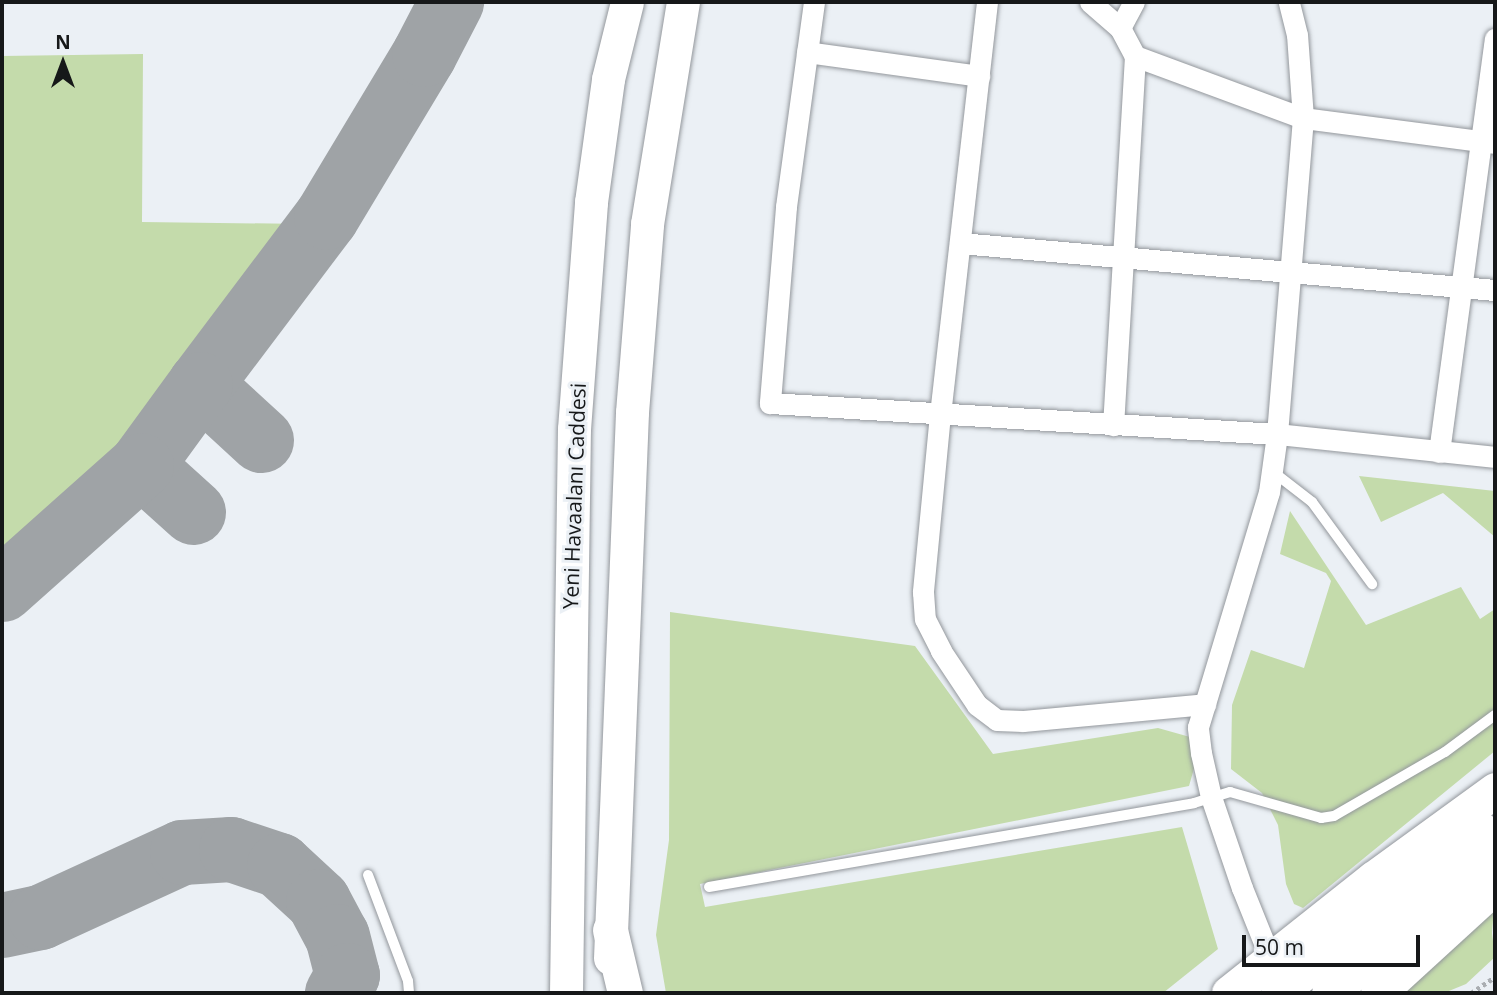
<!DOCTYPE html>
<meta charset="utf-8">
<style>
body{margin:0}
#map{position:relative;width:1497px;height:995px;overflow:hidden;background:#ebf0f5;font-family:"Open Sans",sans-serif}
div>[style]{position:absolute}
.green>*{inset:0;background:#c4dbab}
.taxiway>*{height:65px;margin:-32.5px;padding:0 32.5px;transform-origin:32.5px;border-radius:32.5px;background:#9fa3a6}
.path>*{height:4.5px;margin-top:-2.25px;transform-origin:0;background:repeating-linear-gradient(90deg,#aaaeb2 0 3.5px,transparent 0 7px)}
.roads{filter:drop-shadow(0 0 2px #93979c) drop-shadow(0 0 2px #93979c)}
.service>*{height:10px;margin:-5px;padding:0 5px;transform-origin:5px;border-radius:5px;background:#fff}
.minor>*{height:21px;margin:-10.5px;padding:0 10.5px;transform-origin:10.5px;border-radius:10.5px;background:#fff}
.primary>*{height:33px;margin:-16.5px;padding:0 16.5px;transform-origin:16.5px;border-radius:16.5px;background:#fff}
.trunk>*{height:35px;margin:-17.5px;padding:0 17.5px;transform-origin:17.5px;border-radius:17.5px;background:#fff}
span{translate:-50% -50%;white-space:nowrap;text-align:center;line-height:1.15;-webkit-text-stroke:6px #ebf0f5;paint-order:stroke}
.street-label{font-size:21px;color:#161819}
.frame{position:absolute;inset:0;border:4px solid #161819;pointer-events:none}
.north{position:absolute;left:28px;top:28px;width:70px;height:70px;-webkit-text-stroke:5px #ebf0f5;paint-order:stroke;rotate:0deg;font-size:19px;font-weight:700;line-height:28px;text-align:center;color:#161819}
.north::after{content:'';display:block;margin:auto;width:24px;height:32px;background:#161819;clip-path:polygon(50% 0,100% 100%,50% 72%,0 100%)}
.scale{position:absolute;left:1242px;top:935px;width:178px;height:32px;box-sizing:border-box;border:4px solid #161819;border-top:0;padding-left:9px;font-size:21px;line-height:24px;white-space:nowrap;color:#161819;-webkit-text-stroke:5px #ebf0f5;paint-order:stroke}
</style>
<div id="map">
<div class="green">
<div style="clip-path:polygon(143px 54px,142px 222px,307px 224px,150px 418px,2px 563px,2px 56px)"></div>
<div style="clip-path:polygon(1359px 476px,1495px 491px,1495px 537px,1443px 493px,1381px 522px)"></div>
<div style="clip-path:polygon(1290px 511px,1366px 625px,1461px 587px,1480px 619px,1495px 609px,1495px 751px,1303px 908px,1294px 904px,1286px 884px,1278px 825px,1262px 793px,1231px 769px,1232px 705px,1251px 650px,1304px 668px,1331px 581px,1326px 573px,1280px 554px)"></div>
<div style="clip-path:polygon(670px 612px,915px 646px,993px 754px,1158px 728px,1190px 737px,1197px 758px,1189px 786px,700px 884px,705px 907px,1182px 827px,1218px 949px,1163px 993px,666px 993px,656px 935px,669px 840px)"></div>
<div style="clip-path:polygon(1495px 894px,1492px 933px,1495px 957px,1466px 984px,1444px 993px,1393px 993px)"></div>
</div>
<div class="taxiway">
<div style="left:261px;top:440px;width:83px;rotate:-137.4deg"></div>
<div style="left:200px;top:384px;width:209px;rotate:-53deg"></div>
<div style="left:326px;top:217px;width:190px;rotate:-59deg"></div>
<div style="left:424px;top:54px;width:59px;rotate:-62.6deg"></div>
<div style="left:193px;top:512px;width:70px;rotate:-137.9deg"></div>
<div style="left:141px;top:465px;width:100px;rotate:-53.9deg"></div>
<div style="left:2px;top:589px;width:186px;rotate:-41.7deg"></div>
<div style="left:2px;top:925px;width:39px;rotate:-12deg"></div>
<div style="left:40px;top:917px;width:156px;rotate:-24.6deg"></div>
<div style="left:182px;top:852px;width:49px;rotate:-3.5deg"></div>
<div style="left:231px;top:849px;width:51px;rotate:18.4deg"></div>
<div style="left:279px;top:865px;width:53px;rotate:42.7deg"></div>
<div style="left:318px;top:901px;width:40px;rotate:62deg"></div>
<div style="left:337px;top:936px;width:40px;rotate:75.6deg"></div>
<div style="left:347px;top:975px;width:21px;rotate:119deg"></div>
</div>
<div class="path">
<div style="left:1471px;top:993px;width:29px;rotate:-34deg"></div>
</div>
<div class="roads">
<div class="service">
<div style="left:1272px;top:471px;width:51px;rotate:37.8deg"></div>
<div style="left:1312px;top:502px;width:102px;rotate:53.8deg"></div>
<div style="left:368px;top:875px;width:113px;rotate:69.3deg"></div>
<div style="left:408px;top:981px;width:12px;rotate:85deg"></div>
<div style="left:709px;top:887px;width:492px;rotate:-9.8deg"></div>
<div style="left:1194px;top:803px;width:38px;rotate:-17deg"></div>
<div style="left:1230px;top:792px;width:95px;rotate:15.9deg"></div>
<div style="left:1321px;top:818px;width:13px;rotate:-9deg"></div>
<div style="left:1334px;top:816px;width:128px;rotate:-30deg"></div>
<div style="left:1445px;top:752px;width:62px;rotate:-36.5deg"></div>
</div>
<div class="minor">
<div style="left:814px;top:2px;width:207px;rotate:97.8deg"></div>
<div style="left:786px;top:207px;width:197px;rotate:94.7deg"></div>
<div style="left:770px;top:403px;width:508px;rotate:3.5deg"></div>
<div style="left:1277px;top:434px;width:219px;rotate:6deg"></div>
<div style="left:987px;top:2px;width:415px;rotate:96.5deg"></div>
<div style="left:940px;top:414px;width:179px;rotate:95.5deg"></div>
<div style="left:923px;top:592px;width:27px;rotate:86deg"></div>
<div style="left:925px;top:619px;width:36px;rotate:63deg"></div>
<div style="left:941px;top:651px;width:65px;rotate:56.3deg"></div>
<div style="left:977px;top:705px;width:25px;rotate:37deg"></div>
<div style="left:997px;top:720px;width:26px;rotate:2deg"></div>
<div style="left:1023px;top:721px;width:183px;rotate:-5.3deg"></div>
<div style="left:1090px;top:2px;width:40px;rotate:41deg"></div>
<div style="left:1120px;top:28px;width:32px;rotate:62deg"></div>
<div style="left:1135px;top:56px;width:370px;rotate:93.4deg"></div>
<div style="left:1120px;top:28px;width:30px;rotate:-62deg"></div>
<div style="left:807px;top:52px;width:174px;rotate:7.9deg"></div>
<div style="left:1135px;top:56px;width:179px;rotate:20.3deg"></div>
<div style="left:1303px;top:118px;width:194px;rotate:7.4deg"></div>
<div style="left:960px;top:243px;width:537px;rotate:5.02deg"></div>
<div style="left:1439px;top:452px;width:417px;rotate:-82.3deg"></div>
<div style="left:1271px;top:960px;width:78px;rotate:-111.9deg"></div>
<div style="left:1242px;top:888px;width:96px;rotate:-108.8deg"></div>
<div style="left:1211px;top:797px;width:45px;rotate:-102.8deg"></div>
<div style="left:1201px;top:753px;width:26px;rotate:-97deg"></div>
<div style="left:1198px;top:727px;width:245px;rotate:-73.2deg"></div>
<div style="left:1269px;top:492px;width:59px;rotate:-82.1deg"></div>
<div style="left:1277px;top:434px;width:317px;rotate:-85.3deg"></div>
<div style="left:1303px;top:118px;width:83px;rotate:-94.1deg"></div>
<div style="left:1297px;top:35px;width:34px;rotate:-104deg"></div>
</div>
<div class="primary">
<div style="left:610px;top:958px;width:546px;rotate:-87.69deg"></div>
<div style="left:632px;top:412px;width:189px;rotate:-85.4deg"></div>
<div style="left:647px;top:224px;width:225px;rotate:-80.8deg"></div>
<div style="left:566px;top:993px;width:564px;rotate:-89.19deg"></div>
<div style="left:574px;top:429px;width:228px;rotate:-85.7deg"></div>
<div style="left:591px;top:202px;width:124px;rotate:-82.1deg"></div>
<div style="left:608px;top:79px;width:79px;rotate:-76.1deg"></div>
</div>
<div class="trunk">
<div style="left:610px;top:930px;width:65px;rotate:76.6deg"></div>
<div style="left:1229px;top:993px;width:184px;rotate:-38.4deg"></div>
<div style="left:1373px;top:879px;width:151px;rotate:-36.1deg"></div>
<div style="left:1278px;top:993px;width:261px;rotate:-38.6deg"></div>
<div style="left:1329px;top:993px;width:214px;rotate:-39.1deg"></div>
<div style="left:1378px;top:993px;width:154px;rotate:-42.4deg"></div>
</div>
</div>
<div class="street-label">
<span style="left:574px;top:496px;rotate:-88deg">Yeni Havaalanı Caddesi</span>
</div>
<div class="frame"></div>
<div class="north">N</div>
<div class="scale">50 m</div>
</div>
